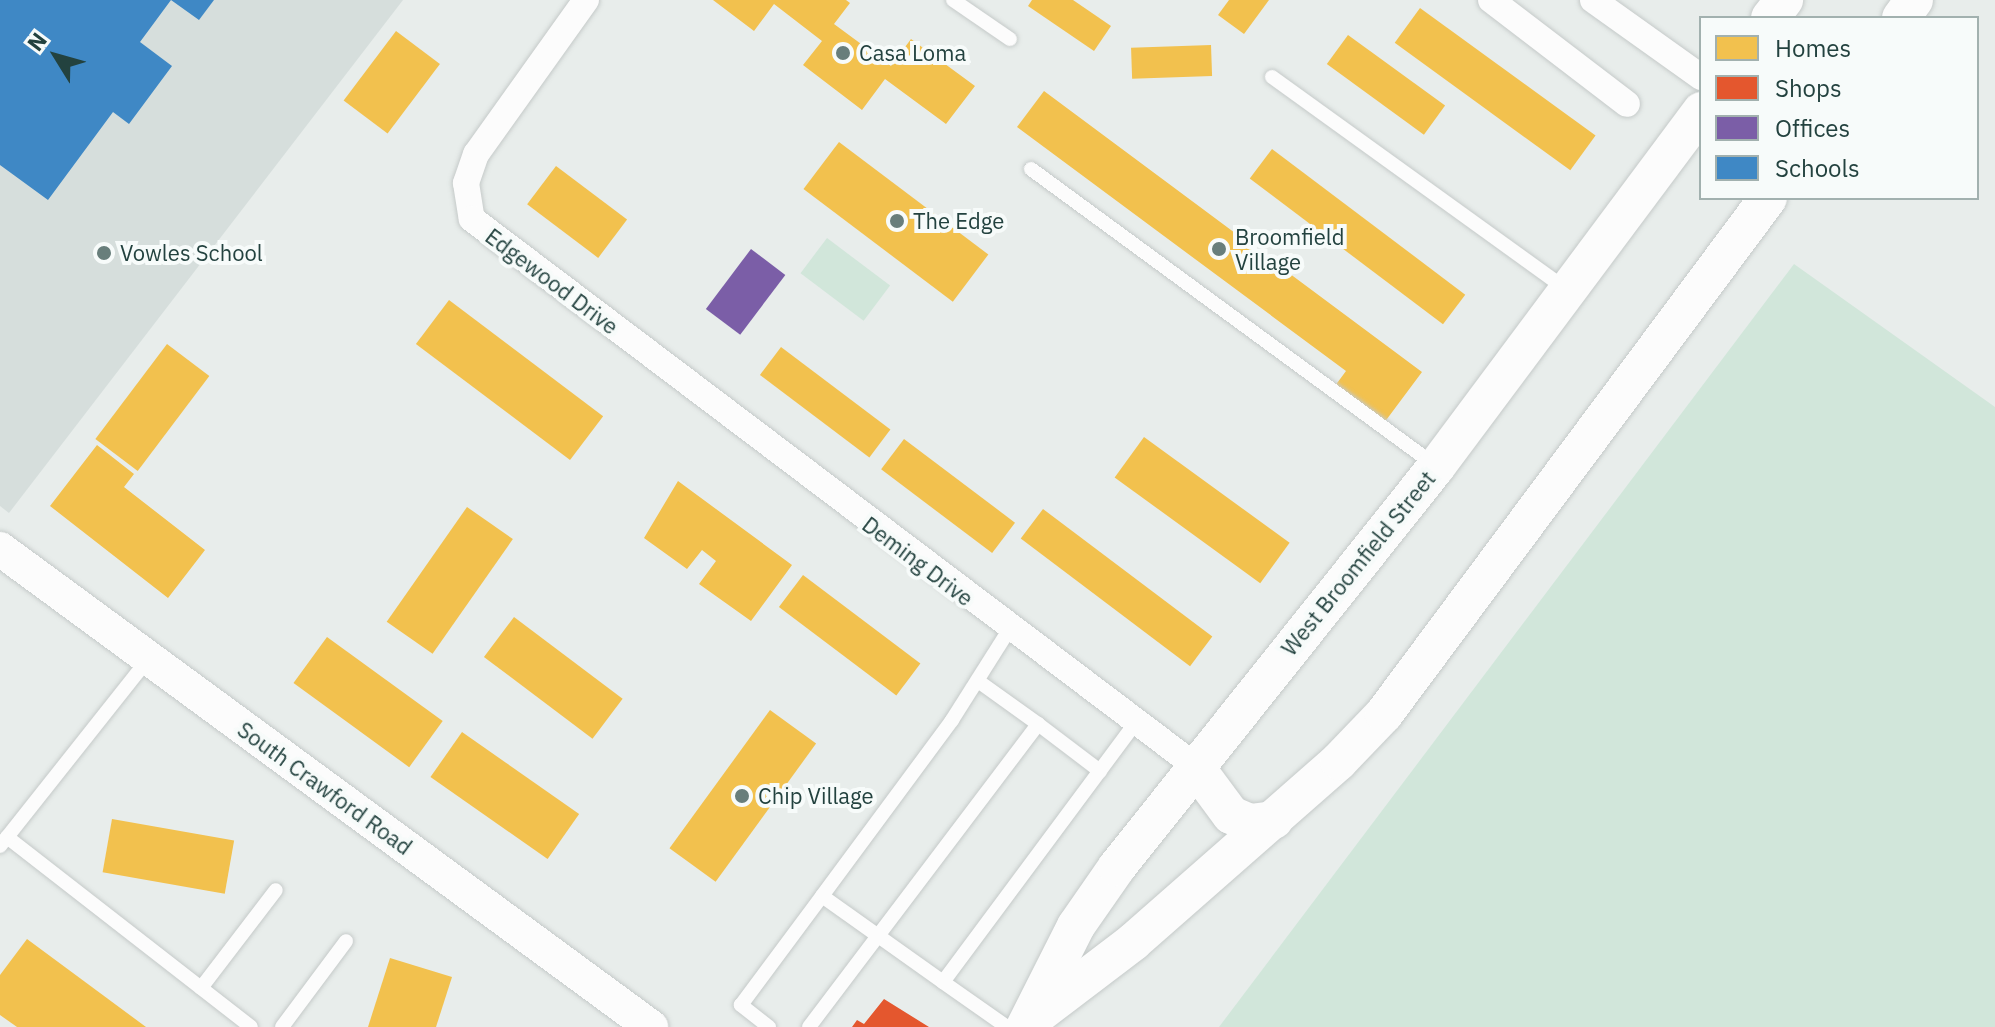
<!DOCTYPE html>
<style>
body{margin:0}
#map{position:relative;width:1995px;height:1027px;overflow:hidden;background:#e8edeb;font-family:"IBM Plex Sans",sans-serif}
div>[style]{position:absolute}
.built>*{inset:0;background:#d6dedc}
.green>*{inset:0;background:#d1e6da;transform-origin:0 0}
.homes>*{inset:0;background:#f2c14e;transform-origin:0 0}
.shops>*{inset:0;background:#e4572e}
.offices>*{inset:0;background:#7b5ea7;transform-origin:0 0}
.schools>*{inset:0;background:#3f88c5}
.roads{filter:drop-shadow(0 0 2px #c5cac9) drop-shadow(0 0 2px #c5cac9)}
.service>*{height:14px;margin:-7px;padding:0 7px;transform-origin:7px;border-radius:7px;background:#fcfcfc}
.minor>*{height:26px;margin:-13px;padding:0 13px;transform-origin:13px;border-radius:13px;background:#fcfcfc}
.tertiary>*{height:34px;margin:-17px;padding:0 17px;transform-origin:17px;border-radius:17px;background:#fcfcfc}
.secondary>*{height:38px;margin:-19px;padding:0 19px;transform-origin:19px;border-radius:19px;background:#fcfcfc}
.dots>*{width:22px;height:22px;translate:-50% -50%;box-sizing:border-box;border:4px solid #f7fbfa;border-radius:50%}
span{translate:-50% -50%;white-space:nowrap;text-align:center;line-height:1.15;-webkit-text-stroke:8px #f7fbfa;paint-order:stroke}
.poi-label{font-size:22px;color:#23423f}
.left{translate:0 -50%;text-align:left}
.street-label{font-size:22px;color:#23423f}
.legend{position:absolute;left:1699px;top:16px;width:280px;height:184px;box-sizing:border-box;background:#f7fbfa;border:2px solid #a2b1af;margin:0;padding:10px 14px;list-style:none;font-size:24px;color:#23423f}
.legend li{display:flex;align-items:center;gap:16px;height:40px}
.legend b{width:40px;border:2px solid #a2b1af}
.north{position:absolute;left:16px;top:16px;width:80px;height:80px;-webkit-text-stroke:6px #f7fbfa;paint-order:stroke;rotate:307deg;font-size:22px;font-weight:700;line-height:32px;text-align:center;color:#23423f}
.north::after{content:'';display:block;margin:auto;width:28px;height:36px;background:#23423f;clip-path:polygon(50% 0,100% 100%,50% 72%,0 100%)}
</style>
<div id="map">
<div class="built">
<div style="clip-path:polygon(0 0,403px 0,9px 513px,0 506px)"></div>
</div>
<div class="green">
<div style="left:827px;top:238px;width:79px;height:44px;rotate:37deg"></div>
<div style="clip-path:polygon(1794px 264px,1995px 407px,1995px 1027px,1219px 1027px)"></div>
</div>
<div class="homes">
<div style="clip-path:polygon(713px 0,846px 0,850px 3px,834px 24px,891px 66px,911px 39px,975px 86px,946px 124px,885px 79px,862px 110px,803px 65px,822px 41px,774px 4px,754px 31px)"></div>
<div style="clip-path:polygon(1032px 0,1073px 0,1111px 26px,1094px 51px,1028px 6px)"></div>
<div style="clip-path:polygon(1229px 0,1269px 0,1244px 34px,1218px 15px)"></div>
<div style="left:1420px;top:8px;width:217px;height:43px;rotate:36deg"></div>
<div style="left:396px;top:31px;width:55px;height:87px;rotate:37deg"></div>
<div style="left:1348px;top:35px;width:120px;height:36px;rotate:36deg"></div>
<div style="left:1211px;top:45px;width:31px;height:80px;rotate:88deg"></div>
<div style="clip-path:polygon(1044px 91px,1422px 372px,1381px 427px,1332px 390px,1346px 371px,1017px 127px)"></div>
<div style="left:839px;top:142px;width:187px;height:59px;rotate:37deg"></div>
<div style="left:1272px;top:149px;width:242px;height:37px;rotate:37deg"></div>
<div style="left:556px;top:166px;width:89px;height:48px;rotate:37deg"></div>
<div style="left:449px;top:300px;width:193px;height:55px;rotate:37deg"></div>
<div style="left:167px;top:344px;width:53px;height:119px;rotate:37deg"></div>
<div style="left:781px;top:347px;width:137px;height:35px;rotate:37deg"></div>
<div style="left:1144px;top:437px;width:180px;height:50px;rotate:36deg"></div>
<div style="left:904px;top:439px;width:139px;height:38px;rotate:37deg"></div>
<div style="clip-path:polygon(97px 445px,134px 474px,124px 487px,205px 550px,168px 598px,50px 506px)"></div>
<div style="clip-path:polygon(678px 481px,792px 565px,751px 621px,699px 584px,716px 561px,702px 550px,687px 569px,644px 538px)"></div>
<div style="left:467px;top:507px;width:56px;height:140px;rotate:35deg"></div>
<div style="left:1043px;top:509px;width:212px;height:37px;rotate:37deg"></div>
<div style="left:803px;top:575px;width:147px;height:40px;rotate:37deg"></div>
<div style="left:514px;top:617px;width:136px;height:50px;rotate:37deg"></div>
<div style="left:327px;top:637px;width:143px;height:57px;rotate:36deg"></div>
<div style="left:770px;top:710px;width:57px;height:171px;rotate:36deg"></div>
<div style="left:462px;top:732px;width:143px;height:55px;rotate:35deg"></div>
<div style="left:112px;top:819px;width:124px;height:54px;rotate:10deg"></div>
<div style="clip-path:polygon(27px 939px,146px 1027px,17px 1027px,0 1015px,0 975px)"></div>
<div style="clip-path:polygon(390px 958px,452px 977px,436px 1027px,368px 1027px)"></div>
</div>
<div class="shops">
<div style="clip-path:polygon(884px 999px,929px 1027px,852px 1027px,857px 1020px,864px 1024px)"></div>
</div>
<div class="offices">
<div style="left:751px;top:249px;width:43px;height:75px;rotate:37deg"></div>
</div>
<div class="schools">
<div style="clip-path:polygon(0 0,214px 0,199px 20px,171px 0,140px 42px,172px 66px,129px 124px,113px 112px,48px 200px,0 165px)"></div>
</div>
<div class="roads">
<div class="service">
<div style="left:953px;top:0;width:69px;rotate:34.4deg"></div>
<div style="left:1272px;top:77px;width:361px;rotate:35.8deg"></div>
<div style="left:1031px;top:169px;width:502px;rotate:36.25deg"></div>
<div style="left:1038px;top:724px;width:78px;rotate:37.2deg"></div>
<div style="left:7px;top:837px;width:309px;rotate:37.9deg"></div>
<div style="left:0;top:846px;width:238px;rotate:-51.6deg"></div>
<div style="left:943px;top:982px;width:148px;rotate:-144.6deg"></div>
<div style="left:822px;top:896px;width:219px;rotate:-53.5deg"></div>
<div style="left:952px;top:720px;width:107px;rotate:-57.7deg"></div>
<div style="left:201px;top:988px;width:123px;rotate:-52.6deg"></div>
<div style="left:282px;top:1027px;width:107px;rotate:-53.3deg"></div>
<div style="left:769px;top:1027px;width:36px;rotate:-142deg"></div>
<div style="left:741px;top:1005px;width:136px;rotate:-53.4deg"></div>
<div style="left:809px;top:1027px;width:380px;rotate:-52.9deg"></div>
<div style="left:1038px;top:724px;width:74px;rotate:-144.4deg"></div>
<div style="left:1007px;top:1027px;width:78px;rotate:-144.9deg"></div>
<div style="left:943px;top:982px;width:322px;rotate:-53.4deg"></div>
</div>
<div class="minor">
<div style="left:586px;top:0;width:189px;rotate:125.5deg"></div>
<div style="left:476px;top:154px;width:31px;rotate:109deg"></div>
<div style="left:466px;top:183px;width:36px;rotate:81deg"></div>
<div style="left:472px;top:219px;width:905px;rotate:37.1deg"></div>
<div style="left:1491px;top:0;width:171px;rotate:37.4deg"></div>
<div style="left:1593px;top:0;width:133px;rotate:35.5deg"></div>
</div>
<div class="tertiary">
<div style="left:0;top:549px;width:808px;rotate:36.29deg"></div>
</div>
<div class="secondary">
<div style="left:1770px;top:18px;width:23px;rotate:-52deg"></div>
<div style="left:1901px;top:18px;width:22px;rotate:-54deg"></div>
<div style="left:1194px;top:765px;width:62px;rotate:53.5deg"></div>
<div style="left:1231px;top:815px;width:21px;rotate:23deg"></div>
<div style="left:1250px;top:823px;width:24px;rotate:-7deg"></div>
<div style="left:1036px;top:1016px;width:122px;rotate:-37.3deg"></div>
<div style="left:1133px;top:942px;width:274px;rotate:-41.3deg"></div>
<div style="left:1339px;top:761px;width:65px;rotate:-46.2deg"></div>
<div style="left:1384px;top:714px;width:643px;rotate:-53.34deg"></div>
<div style="left:1025px;top:1027px;width:113px;rotate:-63.2deg"></div>
<div style="left:1076px;top:926px;width:72px;rotate:-55.2deg"></div>
<div style="left:1117px;top:867px;width:512px;rotate:-51.43deg"></div>
<div style="left:1436px;top:467px;width:444px;rotate:-53.3deg"></div>
</div>
</div>
<div class="dots">
<div style="left:843px;top:53px;background:#687e7b"></div>
<div style="left:897px;top:221px;background:#687e7b"></div>
<div style="left:1219px;top:249px;background:#687e7b"></div>
<div style="left:104px;top:253px;background:#687e7b"></div>
<div style="left:742px;top:796px;background:#687e7b"></div>
</div>
<div class="poi-label">
<span class="left" style="left:859px;top:53px">Casa Loma</span>
<span class="left" style="left:913px;top:221px">The Edge</span>
<span class="left" style="left:1235px;top:249px">Broomfield<br>Village</span>
<span class="left" style="left:120px;top:253px">Vowles School</span>
<span class="left" style="left:758px;top:796px">Chip Village</span>
</div>
<div class="street-label">
<span style="left:552px;top:281px;rotate:37deg">Edgewood Drive</span>
<span style="left:918px;top:561px;rotate:37deg">Deming Drive</span>
<span style="left:1358px;top:563px;rotate:-51deg">West Broomfield Street</span>
<span style="left:325px;top:788px;rotate:36deg">South Crawford Road</span>
</div>
<ul class="legend">
<li><b style="height:22px;background:#f2c14e"></b>Homes</li>
<li><b style="height:22px;background:#e4572e"></b>Shops</li>
<li><b style="height:22px;background:#7b5ea7"></b>Offices</li>
<li><b style="height:22px;background:#3f88c5"></b>Schools</li>
</ul>
<div class="north">N</div>
</div>
